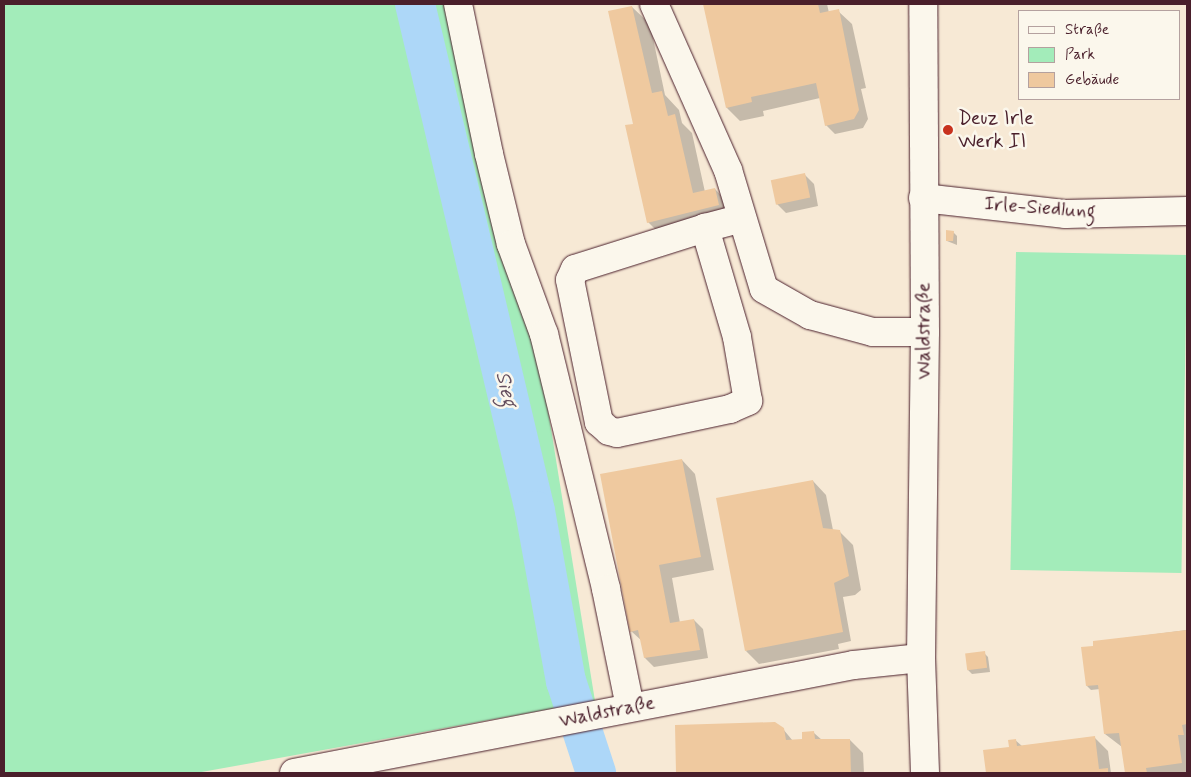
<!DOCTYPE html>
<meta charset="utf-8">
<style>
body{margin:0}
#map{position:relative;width:1191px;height:777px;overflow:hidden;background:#f7e9d5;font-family:Mynerve,sans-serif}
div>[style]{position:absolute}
.green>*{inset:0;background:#a3ecba;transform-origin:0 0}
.shadow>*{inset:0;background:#0003}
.river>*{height:40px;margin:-20px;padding:0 20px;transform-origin:20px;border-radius:20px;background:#add7f8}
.building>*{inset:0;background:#efc99f;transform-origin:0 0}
.roads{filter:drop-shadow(0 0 1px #4a1f2b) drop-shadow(0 0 1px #4a1f2b)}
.minor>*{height:28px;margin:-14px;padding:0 14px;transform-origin:14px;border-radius:14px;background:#fbf7ec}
.dots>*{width:14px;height:14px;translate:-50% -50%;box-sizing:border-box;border:2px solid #fbf7ec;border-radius:50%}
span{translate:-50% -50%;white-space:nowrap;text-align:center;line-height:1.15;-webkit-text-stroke:5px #fbf7ec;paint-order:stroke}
.poi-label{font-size:20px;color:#4a1f2b}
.left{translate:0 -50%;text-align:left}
.street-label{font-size:20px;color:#4a1f2b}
.water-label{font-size:21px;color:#634d5e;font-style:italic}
.frame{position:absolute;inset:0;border:5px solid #4a1f2b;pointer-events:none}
.legend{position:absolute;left:1018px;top:10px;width:162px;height:90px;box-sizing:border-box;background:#fbf7ec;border:1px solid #b4a19f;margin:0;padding:6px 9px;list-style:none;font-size:15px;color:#4a1f2b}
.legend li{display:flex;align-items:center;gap:10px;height:25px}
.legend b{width:25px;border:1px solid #b4a19f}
</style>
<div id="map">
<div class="green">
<div style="clip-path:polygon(4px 4px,452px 4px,536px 336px,595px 701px,196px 773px,4px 773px)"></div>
<div style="left:1016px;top:252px;width:171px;height:318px;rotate:1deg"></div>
</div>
<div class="shadow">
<div style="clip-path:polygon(704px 4px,827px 4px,829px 13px,838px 11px,852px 24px,866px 88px,861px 89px,868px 119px,863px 128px,835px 134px,826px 125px,820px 98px,763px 111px,764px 116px,740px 121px,727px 108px)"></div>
<div style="clip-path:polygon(632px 7px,650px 24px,665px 95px,679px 110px,682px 123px,692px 133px,705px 192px,715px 189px,732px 207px,665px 239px,648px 222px,634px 124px)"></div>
<div style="clip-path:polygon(805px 175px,814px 184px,818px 206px,786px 213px,777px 204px)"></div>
<div style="clip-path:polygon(953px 232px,957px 236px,957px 245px,947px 241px)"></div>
<div style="clip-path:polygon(682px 460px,695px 474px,714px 570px,672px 578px,680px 623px,694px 620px,703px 629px,708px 658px,654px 667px,645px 658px,642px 641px,631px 631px)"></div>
<div style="clip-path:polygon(813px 481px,826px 495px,833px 530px,839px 531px,853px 545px,861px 590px,855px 595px,843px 597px,851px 641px,838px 644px,839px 649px,759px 664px,746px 651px)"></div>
<div style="clip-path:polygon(1187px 630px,1187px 773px,1126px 773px,1122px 747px,1105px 734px,1100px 689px,1091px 690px,1087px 686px,1094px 642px)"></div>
<div style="clip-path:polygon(984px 653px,988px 657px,990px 672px,972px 674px,968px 670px)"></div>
<div style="clip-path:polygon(677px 726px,783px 729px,793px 741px,804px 741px,814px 733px,822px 740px,850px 740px,863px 753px,864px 773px,678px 773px)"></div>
<div style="clip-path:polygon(1094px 737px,1108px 751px,1111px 773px,988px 773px,985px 751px,1010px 748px,1015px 740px,1022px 746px)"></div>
</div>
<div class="river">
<div style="left:415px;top:4px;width:521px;rotate:76.68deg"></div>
<div style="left:535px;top:511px;width:173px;rotate:79.7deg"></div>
<div style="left:566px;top:681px;width:97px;rotate:71.9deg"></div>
</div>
<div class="building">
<div style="clip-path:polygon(703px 4px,818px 4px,820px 13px,839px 9px,859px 110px,854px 119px,825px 126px,816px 83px,751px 97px,752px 102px,726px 108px)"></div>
<div style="clip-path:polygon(632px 6px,652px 93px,662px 91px,668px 116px,675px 114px,693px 193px,715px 188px,719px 205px,647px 223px,625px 125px,633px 124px,608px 11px)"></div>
<div style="left:805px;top:173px;width:25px;height:35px;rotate:78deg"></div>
<div style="clip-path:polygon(946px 230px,954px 231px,953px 241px,946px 241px)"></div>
<div style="clip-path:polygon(682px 459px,701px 557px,659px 565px,670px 623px,694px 619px,700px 650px,644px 658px,638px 630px,630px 632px,600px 474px)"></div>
<div style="clip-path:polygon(813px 480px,823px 528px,840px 530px,849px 576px,834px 583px,843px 632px,745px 651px,716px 498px)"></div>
<div style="clip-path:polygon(1187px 630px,1187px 724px,1182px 725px,1184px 735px,1178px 735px,1182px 763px,1146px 768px,1147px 773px,1125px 773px,1119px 733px,1104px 734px,1098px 685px,1086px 686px,1081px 647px,1093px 646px,1093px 641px)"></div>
<div style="left:985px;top:651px;width:17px;height:20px;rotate:83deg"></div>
<div style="clip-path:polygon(775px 722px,784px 728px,786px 740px,802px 739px,802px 732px,814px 731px,815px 739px,850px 739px,851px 773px,676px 773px,675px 725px)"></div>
<div style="clip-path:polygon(1095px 736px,1099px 769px,1108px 768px,1108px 773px,986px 773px,983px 750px,1009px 747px,1008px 740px,1016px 739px,1017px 746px)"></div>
</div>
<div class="roads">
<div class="minor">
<div style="left:458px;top:4px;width:153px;rotate:78.3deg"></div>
<div style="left:489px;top:154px;width:93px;rotate:76.3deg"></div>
<div style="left:511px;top:244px;width:96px;rotate:69.9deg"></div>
<div style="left:544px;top:334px;width:262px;rotate:76.3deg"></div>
<div style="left:606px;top:589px;width:120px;rotate:78.5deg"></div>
<div style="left:654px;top:4px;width:182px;rotate:66deg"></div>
<div style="left:728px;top:170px;width:124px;rotate:73.2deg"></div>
<div style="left:764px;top:289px;width:53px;rotate:29.5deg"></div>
<div style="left:810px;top:315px;width:65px;rotate:15.1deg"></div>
<div style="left:873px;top:332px;width:52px"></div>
<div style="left:923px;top:198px;width:144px;rotate:6.4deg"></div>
<div style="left:1066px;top:214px;width:121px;rotate:-1.4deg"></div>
<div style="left:705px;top:228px;width:136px;rotate:162.5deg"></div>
<div style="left:575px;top:269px;width:12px;rotate:114deg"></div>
<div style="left:570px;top:280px;width:145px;rotate:78.5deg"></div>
<div style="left:599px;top:422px;width:13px;rotate:42deg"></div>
<div style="left:609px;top:431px;width:8px;rotate:14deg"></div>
<div style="left:617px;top:433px;width:116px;rotate:-12deg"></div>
<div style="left:730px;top:409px;width:20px;rotate:-24deg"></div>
<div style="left:748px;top:401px;width:65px;rotate:-99.8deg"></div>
<div style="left:737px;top:337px;width:114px;rotate:-106.4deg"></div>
<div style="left:705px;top:228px;width:38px;rotate:-15deg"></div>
<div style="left:921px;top:658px;width:115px;rotate:88deg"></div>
<div style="left:294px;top:773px;width:570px;rotate:-10.92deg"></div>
<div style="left:854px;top:665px;width:67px;rotate:-6deg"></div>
<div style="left:921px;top:658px;width:326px;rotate:-89.3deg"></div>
<div style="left:925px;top:332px;width:328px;rotate:-90.3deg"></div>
</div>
</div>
<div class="dots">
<div style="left:948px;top:130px;background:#c8321e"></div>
</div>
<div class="poi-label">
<span class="left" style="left:958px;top:130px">Deuz Irle<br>Werk II</span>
</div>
<div class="street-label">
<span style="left:1040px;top:208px;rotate:4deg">Irle-Siedlung</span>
<span style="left:924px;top:331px;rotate:-90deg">Waldstraße</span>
<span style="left:607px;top:712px;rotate:-11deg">Waldstraße</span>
</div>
<div class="water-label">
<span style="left:506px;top:389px;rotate:77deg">Sieg</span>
</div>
<div class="frame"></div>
<ul class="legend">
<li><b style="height:6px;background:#fbf7ec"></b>Straße</li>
<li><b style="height:14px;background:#a3ecba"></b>Park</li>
<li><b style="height:14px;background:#efc99f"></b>Gebäude</li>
</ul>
</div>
